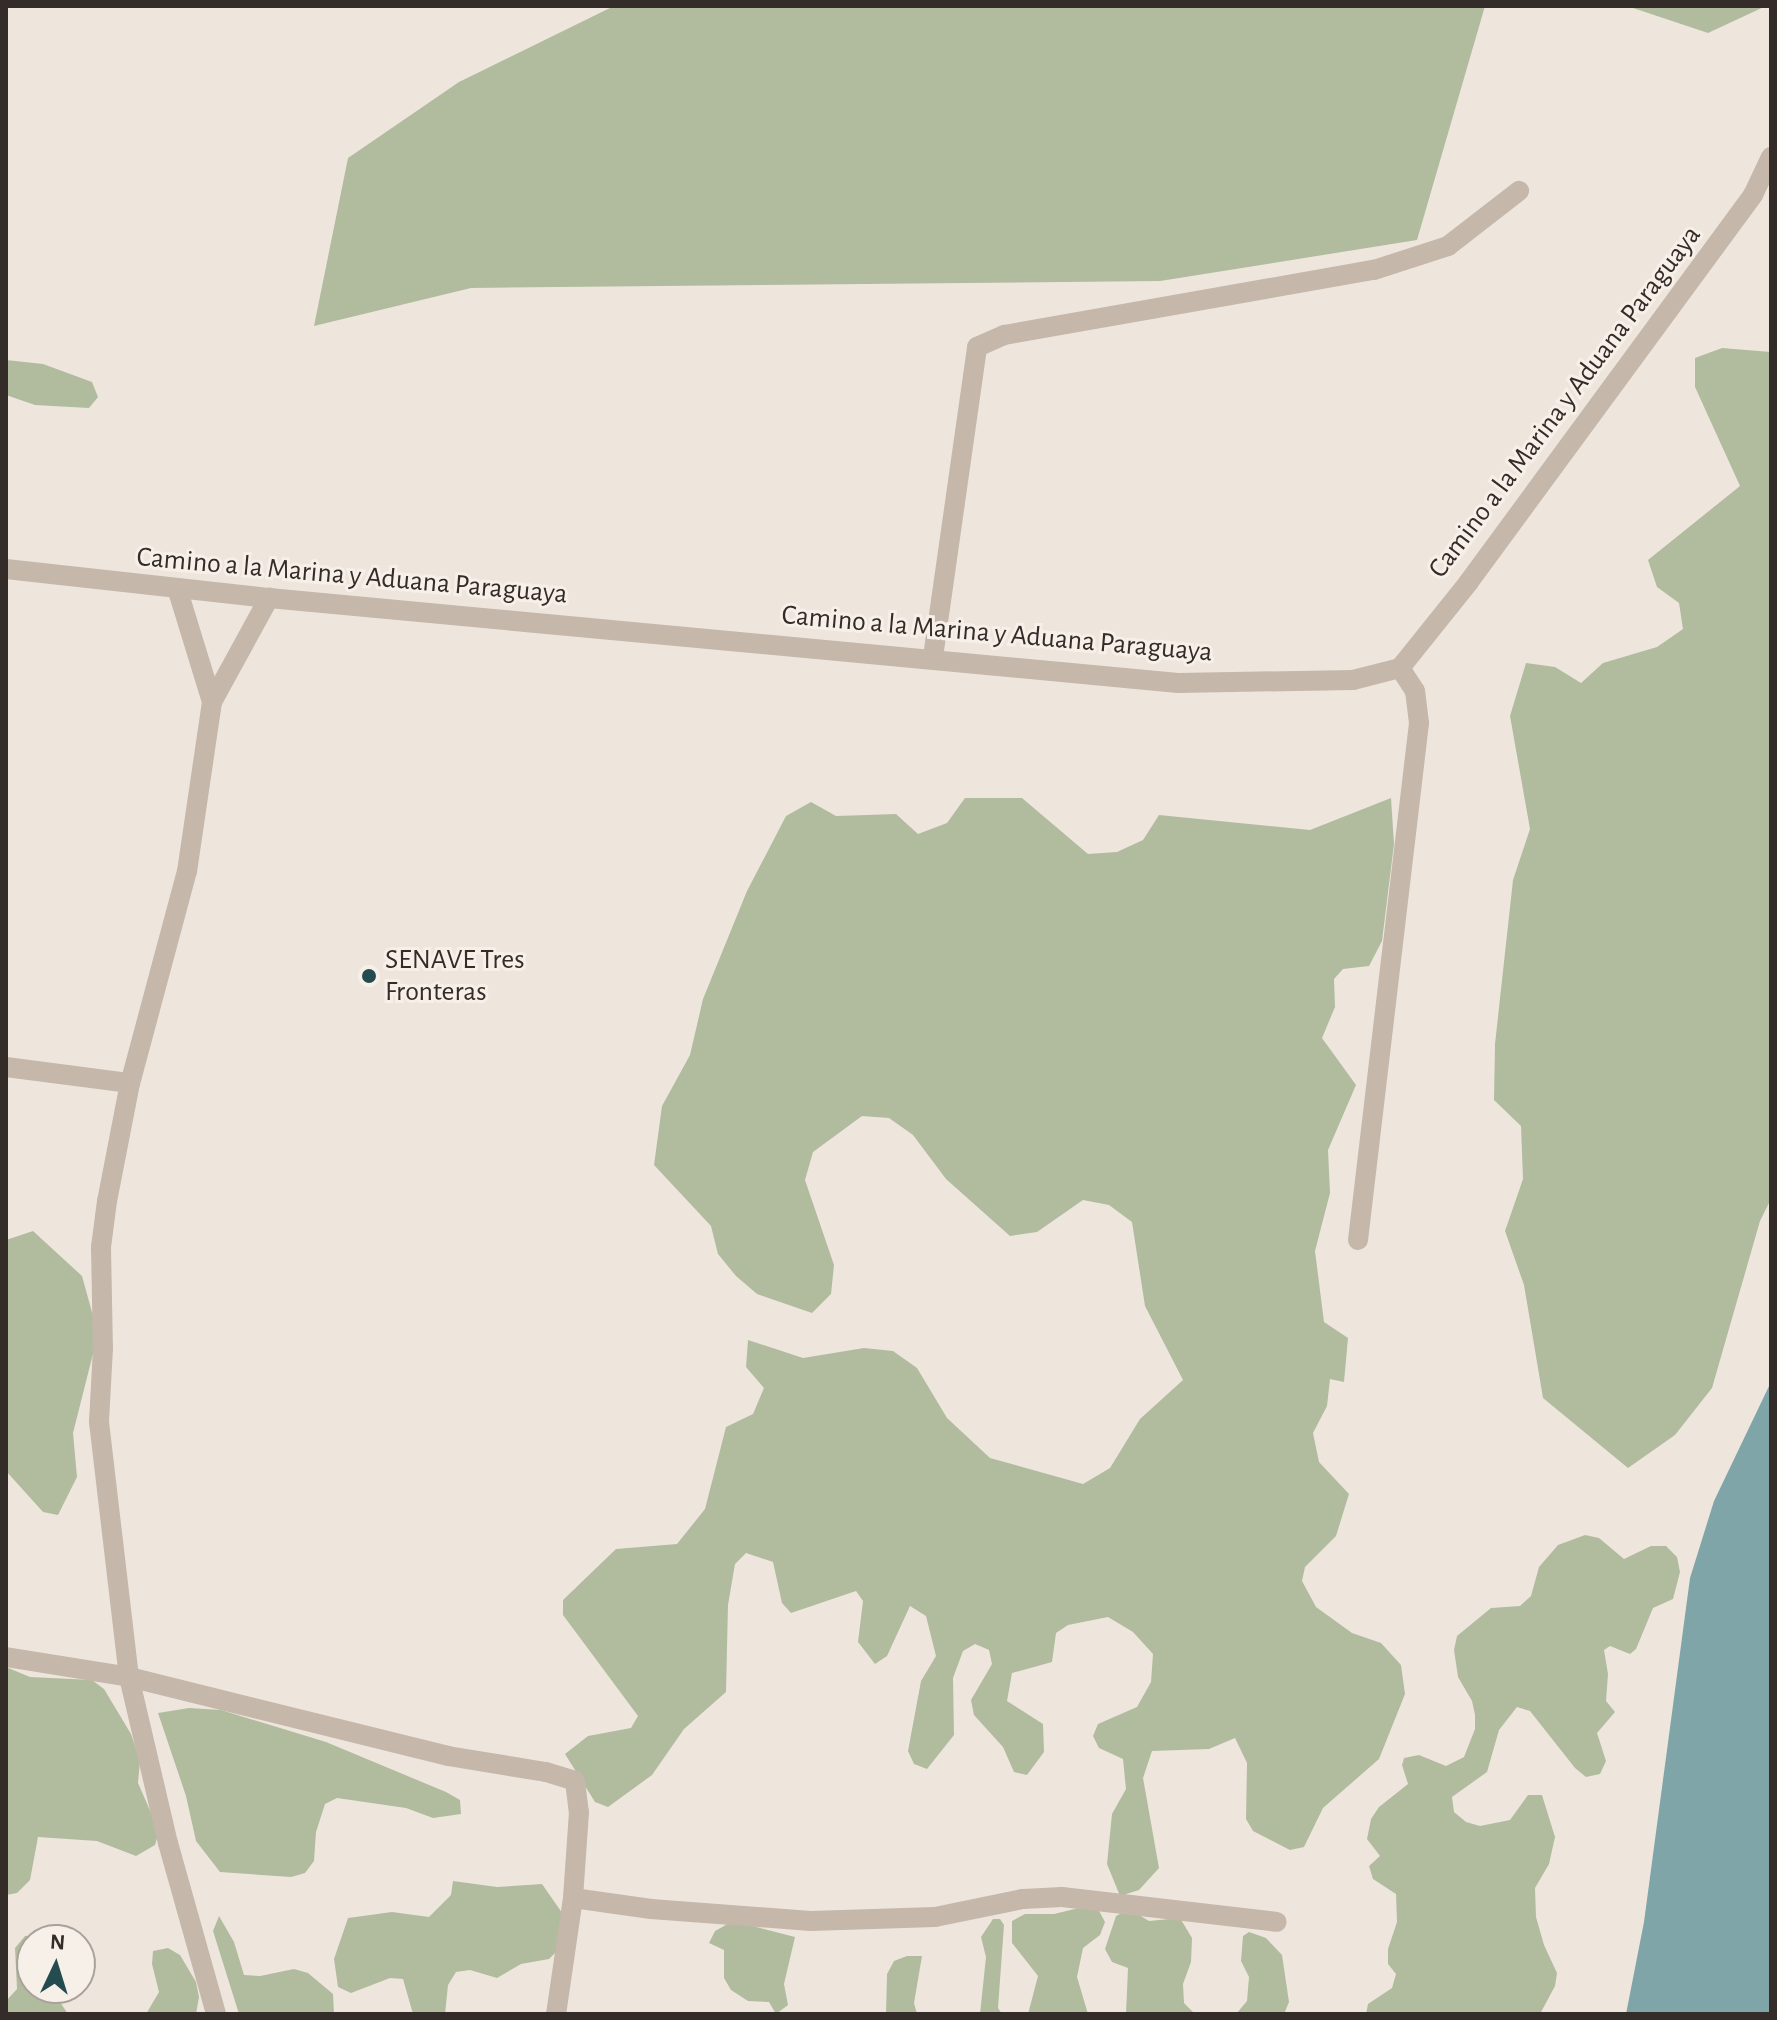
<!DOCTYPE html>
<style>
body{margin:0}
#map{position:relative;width:1777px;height:2020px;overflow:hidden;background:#eee6dd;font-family:"Alegreya Sans",sans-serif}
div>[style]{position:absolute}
.green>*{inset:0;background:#b1bc9f}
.water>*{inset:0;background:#7fa5a8}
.minor>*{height:20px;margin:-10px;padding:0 10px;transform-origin:10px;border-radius:10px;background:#c5b7aa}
.tertiary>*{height:20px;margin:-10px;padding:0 10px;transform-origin:10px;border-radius:10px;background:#c5b7aa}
.dots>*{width:22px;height:22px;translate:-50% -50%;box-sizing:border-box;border:4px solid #f7f0e8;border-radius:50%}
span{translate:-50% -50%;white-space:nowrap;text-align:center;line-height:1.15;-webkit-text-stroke:6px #f7f0e8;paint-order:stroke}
.street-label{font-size:28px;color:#342c29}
.poi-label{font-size:28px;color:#342c29}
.left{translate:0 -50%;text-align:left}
.frame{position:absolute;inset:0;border:8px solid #342c29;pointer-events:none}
.north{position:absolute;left:16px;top:1924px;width:80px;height:80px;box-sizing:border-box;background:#f7f0e8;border:2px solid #a9a29c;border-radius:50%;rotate:4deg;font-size:22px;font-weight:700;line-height:32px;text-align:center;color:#342c29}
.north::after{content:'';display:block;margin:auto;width:28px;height:36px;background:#244c50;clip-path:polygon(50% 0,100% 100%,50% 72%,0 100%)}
</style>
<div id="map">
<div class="green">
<div style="clip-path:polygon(614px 6px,1485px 6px,1417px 240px,1160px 281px,471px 288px,314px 326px,348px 158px,459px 82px)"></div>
<div style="clip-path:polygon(1627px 6px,1766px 6px,1708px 33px)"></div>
<div style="clip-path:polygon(1722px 348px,1771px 352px,1771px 1199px,1760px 1221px,1712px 1388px,1675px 1435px,1628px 1468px,1543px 1398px,1524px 1285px,1505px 1231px,1523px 1179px,1521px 1126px,1494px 1100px,1495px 1044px,1513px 880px,1530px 829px,1510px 716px,1526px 663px,1555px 667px,1581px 683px,1603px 663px,1657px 647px,1683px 629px,1679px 603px,1657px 587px,1648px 560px,1740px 486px,1695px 387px,1695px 358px)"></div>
<div style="clip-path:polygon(6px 360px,43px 364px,92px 382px,98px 397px,89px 408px,35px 405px,6px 395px)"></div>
<div style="clip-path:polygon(965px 798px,1022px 798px,1088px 854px,1117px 852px,1143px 840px,1159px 815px,1310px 830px,1391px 798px,1394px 844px,1382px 941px,1369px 966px,1343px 969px,1334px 979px,1335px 1007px,1322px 1038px,1356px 1085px,1328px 1150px,1330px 1193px,1315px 1251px,1324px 1322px,1348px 1338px,1344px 1382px,1330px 1379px,1327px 1406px,1313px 1433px,1319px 1462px,1349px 1494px,1336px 1536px,1305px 1567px,1302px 1581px,1316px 1607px,1352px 1633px,1381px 1643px,1401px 1665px,1405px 1694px,1379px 1759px,1323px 1808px,1304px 1847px,1290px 1850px,1253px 1831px,1246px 1819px,1247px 1763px,1235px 1738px,1209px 1749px,1152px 1751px,1143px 1778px,1159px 1868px,1139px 1890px,1120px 1896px,1107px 1864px,1112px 1814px,1126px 1789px,1123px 1759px,1099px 1748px,1093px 1736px,1098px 1724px,1137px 1707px,1151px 1682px,1153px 1654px,1133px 1632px,1108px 1617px,1068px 1625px,1056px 1633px,1052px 1662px,1012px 1673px,1007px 1701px,1043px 1724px,1044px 1752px,1027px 1775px,1014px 1772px,1003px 1747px,974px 1715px,971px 1700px,992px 1664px,989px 1650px,975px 1644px,963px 1651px,953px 1678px,954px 1735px,927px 1769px,914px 1764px,908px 1751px,921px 1681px,936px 1656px,926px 1616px,910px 1606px,887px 1656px,875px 1664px,858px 1642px,863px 1601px,856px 1591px,791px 1613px,782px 1603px,773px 1562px,746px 1553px,735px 1564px,728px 1605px,726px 1692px,684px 1729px,652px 1775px,608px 1807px,595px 1802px,565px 1754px,588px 1736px,631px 1728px,638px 1716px,563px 1615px,563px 1600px,616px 1549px,677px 1544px,705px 1509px,726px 1427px,753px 1414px,764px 1388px,746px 1367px,748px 1340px,803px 1358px,864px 1348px,893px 1351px,917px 1368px,947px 1418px,990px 1458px,1083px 1484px,1110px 1468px,1140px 1419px,1183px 1380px,1145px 1306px,1132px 1222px,1109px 1205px,1083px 1200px,1037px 1232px,1010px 1236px,946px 1179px,913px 1135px,889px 1118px,862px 1116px,813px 1152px,805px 1180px,834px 1265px,831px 1294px,812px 1313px,757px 1294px,736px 1276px,718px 1254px,711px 1226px,654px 1165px,662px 1106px,690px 1055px,703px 999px,747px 891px,786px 816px,811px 802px,836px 816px,896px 814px,918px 834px,947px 823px)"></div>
<div style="clip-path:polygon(33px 1231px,82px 1276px,98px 1334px,73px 1433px,77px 1477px,58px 1515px,43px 1512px,6px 1471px,6px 1240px)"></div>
<div style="clip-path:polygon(1585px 1535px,1599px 1538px,1624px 1559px,1651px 1546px,1666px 1546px,1677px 1557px,1680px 1572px,1673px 1599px,1653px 1608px,1636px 1649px,1630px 1654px,1610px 1646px,1604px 1650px,1608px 1674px,1606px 1701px,1615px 1712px,1597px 1733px,1606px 1761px,1600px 1774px,1586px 1777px,1575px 1768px,1530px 1711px,1517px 1707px,1499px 1730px,1487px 1772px,1452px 1797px,1454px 1812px,1466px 1822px,1480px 1826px,1510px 1820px,1528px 1795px,1542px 1795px,1555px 1837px,1549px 1864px,1535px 1888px,1536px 1917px,1544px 1945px,1557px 1973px,1555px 1986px,1540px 2014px,1366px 2014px,1368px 2004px,1392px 1988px,1396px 1974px,1388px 1964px,1388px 1949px,1397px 1922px,1396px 1894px,1373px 1879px,1369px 1866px,1380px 1856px,1367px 1839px,1371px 1819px,1379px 1807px,1408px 1784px,1402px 1765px,1404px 1758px,1419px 1755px,1446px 1766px,1464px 1757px,1475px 1729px,1475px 1715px,1472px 1701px,1458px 1677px,1454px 1650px,1457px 1636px,1491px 1608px,1520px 1606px,1531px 1596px,1539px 1567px,1558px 1545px)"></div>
<div style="clip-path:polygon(6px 1667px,30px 1677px,92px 1680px,104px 1689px,131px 1734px,140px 1761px,138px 1783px,159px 1831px,155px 1845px,136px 1856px,97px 1841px,38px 1837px,30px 1880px,17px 1893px,6px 1895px)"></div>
<div style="clip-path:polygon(189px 1708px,221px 1710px,326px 1742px,446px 1792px,460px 1800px,461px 1814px,433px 1818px,406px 1808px,337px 1798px,325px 1804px,316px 1832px,314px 1861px,305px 1873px,291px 1877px,220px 1872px,196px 1841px,186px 1796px,158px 1713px)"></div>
<div style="clip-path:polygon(453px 1881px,497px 1887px,542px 1884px,567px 1920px,559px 1949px,549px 1959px,521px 1964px,497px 1978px,470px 1970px,456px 1972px,448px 1985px,445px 2014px,413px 2014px,403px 1979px,390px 1978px,351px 1993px,338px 1987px,334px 1959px,348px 1918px,392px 1912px,429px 1917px,451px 1895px)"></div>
<div style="clip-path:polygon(1083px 1907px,1098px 1909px,1105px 1922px,1100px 1935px,1083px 1948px,1077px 1977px,1088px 2014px,1028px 2014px,1038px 1976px,1012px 1943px,1012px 1921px,1025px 1914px,1054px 1914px)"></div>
<div style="clip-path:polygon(1129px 1909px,1149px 1921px,1180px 1918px,1192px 1938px,1191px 1962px,1183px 1984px,1184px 2003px,1195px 2014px,1126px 2014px,1128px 1968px,1112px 1962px,1105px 1949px,1116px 1916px)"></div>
<div style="clip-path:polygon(219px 1916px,234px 1942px,244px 1975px,260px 1976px,294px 1969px,308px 1973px,333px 1994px,334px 2014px,239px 2014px,213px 1931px)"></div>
<div style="clip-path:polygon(993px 1919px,1000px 1919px,1004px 1925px,998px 2008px,1002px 2014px,980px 2014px,986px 1957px,981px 1937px)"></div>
<div style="clip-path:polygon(733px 1921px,795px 1937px,784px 1984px,788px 2005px,776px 2014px,769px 2002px,748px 2001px,731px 1990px,724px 1978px,724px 1950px,709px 1943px,715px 1931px)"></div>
<div style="clip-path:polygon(1249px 1932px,1266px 1938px,1282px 1955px,1289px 2002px,1284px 2014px,1236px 2014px,1247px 2001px,1249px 1977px,1241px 1961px,1243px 1936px)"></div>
<div style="clip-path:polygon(56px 1934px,70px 1934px,80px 1940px,32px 1940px,32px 1988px,60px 1988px,58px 1999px,68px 2014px,6px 2014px,6px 2001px,17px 1989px,15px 1948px,25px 1936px)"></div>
<div style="clip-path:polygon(168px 1948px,180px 1955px,196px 1982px,199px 1997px,196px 2014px,146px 2014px,159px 1992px,152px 1964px,153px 1951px)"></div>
<div style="clip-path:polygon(907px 1956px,922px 1956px,914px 2003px,917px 2014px,886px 2014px,887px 1974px,894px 1961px)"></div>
</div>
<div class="water">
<div style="clip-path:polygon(1771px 1382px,1771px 2014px,1626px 2014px,1644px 1922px,1690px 1578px,1714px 1501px)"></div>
</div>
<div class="minor">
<div style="left:177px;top:588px;width:119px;rotate:72.9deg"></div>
<div style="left:212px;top:702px;width:171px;rotate:98.4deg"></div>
<div style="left:187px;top:871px;width:220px;rotate:105deg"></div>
<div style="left:130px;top:1083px;width:120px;rotate:101deg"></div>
<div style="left:107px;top:1201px;width:46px;rotate:97.4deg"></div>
<div style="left:101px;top:1247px;width:101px;rotate:88.9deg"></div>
<div style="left:103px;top:1348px;width:74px;rotate:93.1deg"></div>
<div style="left:99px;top:1422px;width:257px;rotate:83.3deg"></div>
<div style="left:129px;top:1677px;width:171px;rotate:76.8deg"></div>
<div style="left:168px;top:1843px;width:178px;rotate:74.3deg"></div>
<div style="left:933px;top:657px;width:313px;rotate:-81.9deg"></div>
<div style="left:977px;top:347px;width:30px;rotate:-24deg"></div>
<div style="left:1004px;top:335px;width:376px;rotate:-10deg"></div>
<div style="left:1374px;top:270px;width:78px;rotate:-18deg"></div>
<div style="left:1448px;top:246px;width:90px;rotate:-37.8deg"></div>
<div style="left:212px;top:702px;width:119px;rotate:-61.3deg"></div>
<div style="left:6px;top:1067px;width:125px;rotate:7.4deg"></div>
<div style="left:1358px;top:1240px;width:521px;rotate:-83.27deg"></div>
<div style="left:1419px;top:723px;width:32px;rotate:-97deg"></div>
<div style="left:1415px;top:691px;width:27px;rotate:-123deg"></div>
<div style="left:6px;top:1657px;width:125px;rotate:9.2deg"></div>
<div style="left:129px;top:1677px;width:329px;rotate:13.9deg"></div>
<div style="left:448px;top:1756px;width:99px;rotate:9.3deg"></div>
<div style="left:546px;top:1772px;width:30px;rotate:17deg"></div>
<div style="left:575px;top:1781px;width:31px;rotate:83deg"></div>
<div style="left:579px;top:1812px;width:86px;rotate:94deg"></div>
<div style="left:573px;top:1898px;width:117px;rotate:98.3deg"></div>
<div style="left:573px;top:1898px;width:79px;rotate:8deg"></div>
<div style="left:651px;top:1909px;width:160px;rotate:4.3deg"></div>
<div style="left:811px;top:1921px;width:124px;rotate:-1.8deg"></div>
<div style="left:935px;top:1917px;width:90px;rotate:-11.6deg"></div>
<div style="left:1023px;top:1899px;width:39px;rotate:-3deg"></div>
<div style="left:1062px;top:1897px;width:216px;rotate:6.6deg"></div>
</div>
<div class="tertiary">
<div style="left:6px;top:569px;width:265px;rotate:6.3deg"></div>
<div style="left:269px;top:598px;width:913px;rotate:5.34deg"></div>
<div style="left:1178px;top:683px;width:175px;rotate:-1deg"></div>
<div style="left:1353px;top:680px;width:49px;rotate:-14.3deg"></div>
<div style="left:1400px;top:668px;width:109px;rotate:-51.3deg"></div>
<div style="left:1468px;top:583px;width:481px;rotate:-53.7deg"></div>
<div style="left:1753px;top:195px;width:42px;rotate:-64.7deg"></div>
</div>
<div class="dots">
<div style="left:369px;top:976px;background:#244c50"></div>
</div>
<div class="street-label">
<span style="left:1565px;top:402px;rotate:-53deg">Camino a la Marina y Aduana Paraguaya</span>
<span style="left:352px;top:576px;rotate:5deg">Camino a la Marina y Aduana Paraguaya</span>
<span style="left:997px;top:634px;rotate:5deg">Camino a la Marina y Aduana Paraguaya</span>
</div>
<div class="poi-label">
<span class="left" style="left:385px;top:976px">SENAVE Tres<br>Fronteras</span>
</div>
<div class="frame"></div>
<div class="north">N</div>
</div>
